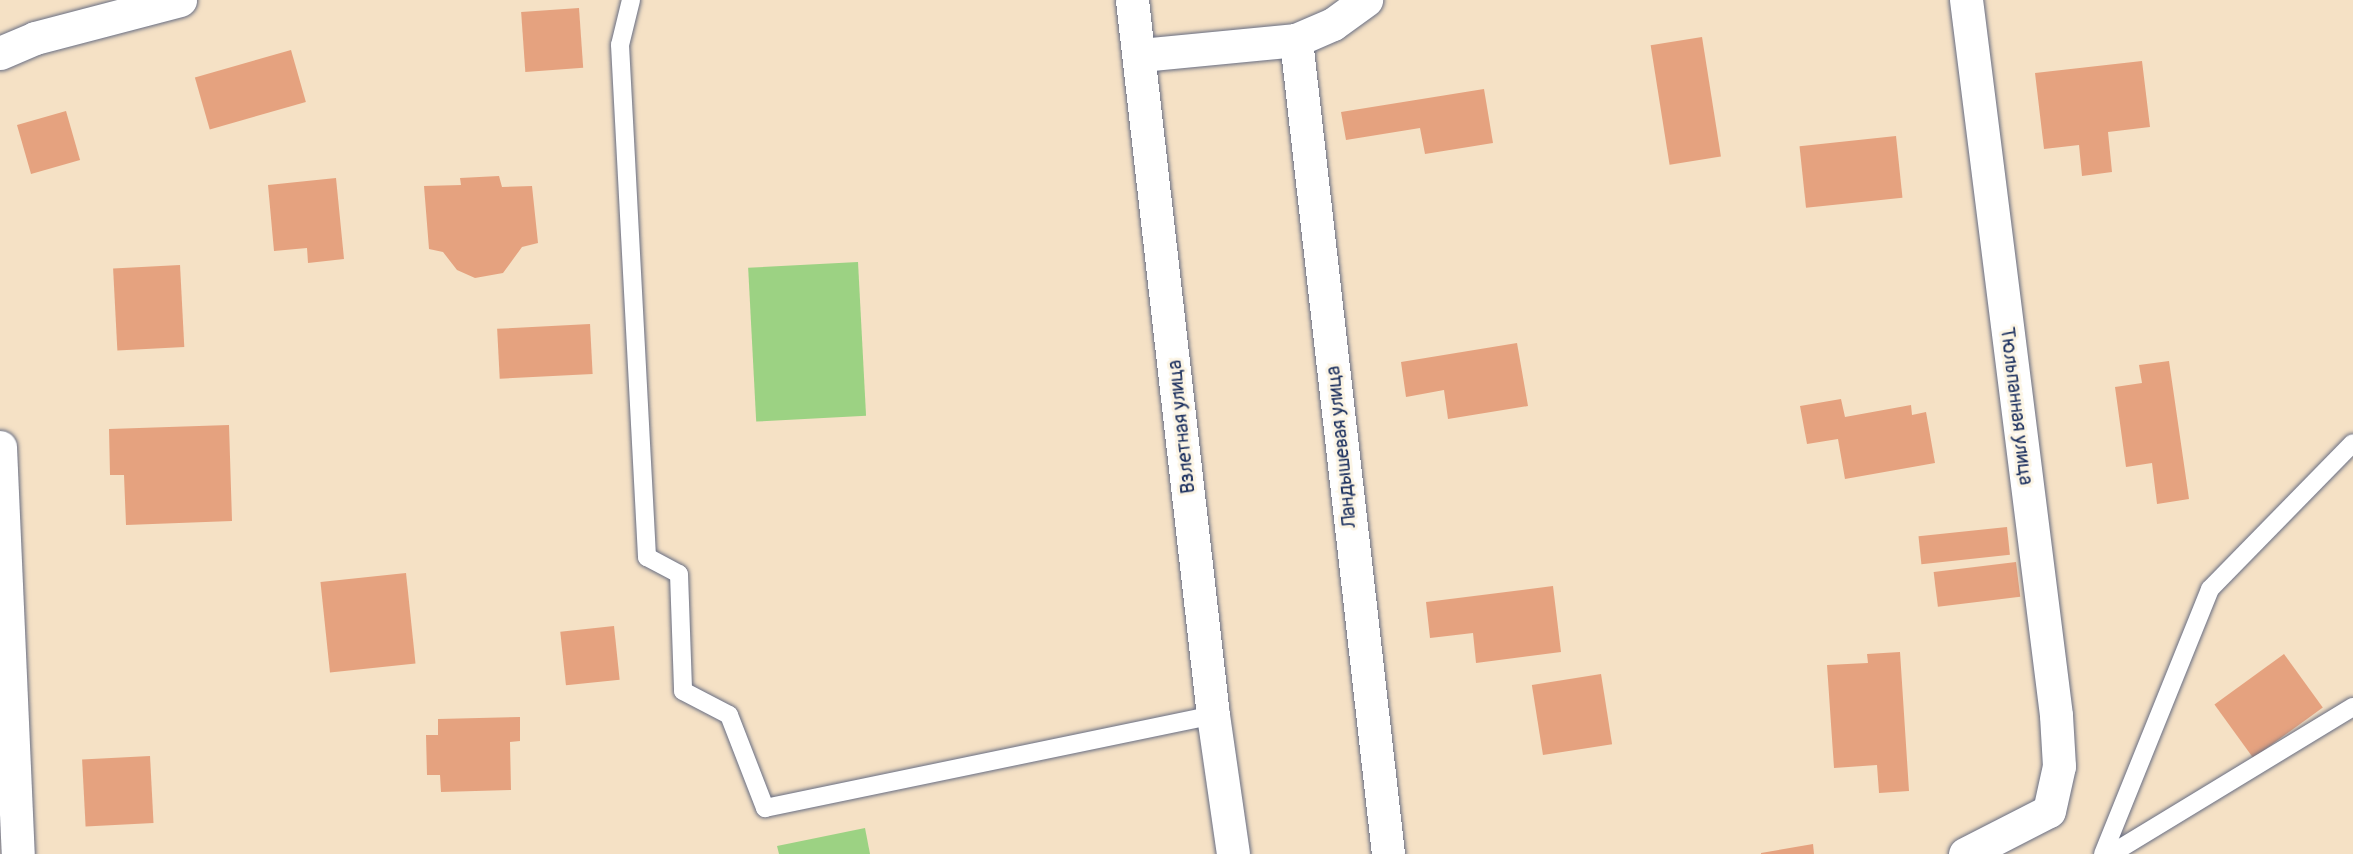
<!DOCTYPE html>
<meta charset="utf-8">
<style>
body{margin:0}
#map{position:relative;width:2353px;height:854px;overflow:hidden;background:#f5e1c5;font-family:Pangolin,sans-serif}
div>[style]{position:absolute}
.green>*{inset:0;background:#9cd283;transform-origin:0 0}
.building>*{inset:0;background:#e5a27f;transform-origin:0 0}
.roads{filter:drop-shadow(0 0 2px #676d82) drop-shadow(0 0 2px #676d82)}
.service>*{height:18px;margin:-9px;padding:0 9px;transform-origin:9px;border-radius:9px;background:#fff}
.minor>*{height:33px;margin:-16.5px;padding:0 16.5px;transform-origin:16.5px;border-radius:16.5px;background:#fff}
span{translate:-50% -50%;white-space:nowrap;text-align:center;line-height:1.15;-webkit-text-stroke:6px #fcf5e5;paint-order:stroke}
.street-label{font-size:20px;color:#1b2f5e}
</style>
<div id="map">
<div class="green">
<div style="left:858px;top:262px;width:154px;height:110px;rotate:87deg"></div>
<div style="clip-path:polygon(865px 828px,870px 854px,779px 854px,777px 846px)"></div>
</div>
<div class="building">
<div style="left:579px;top:8px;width:60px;height:58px;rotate:86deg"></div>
<div style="left:1702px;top:37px;width:121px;height:52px;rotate:81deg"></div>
<div style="left:291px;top:50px;width:54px;height:100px;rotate:74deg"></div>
<div style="clip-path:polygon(2142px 61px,2150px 127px,2108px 132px,2112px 172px,2082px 176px,2079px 145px,2044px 149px,2035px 73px)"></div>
<div style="clip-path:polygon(1484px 89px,1493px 143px,1425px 154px,1420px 128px,1346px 140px,1341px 112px)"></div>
<div style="left:66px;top:111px;width:51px;height:51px;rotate:74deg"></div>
<div style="left:1896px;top:136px;width:62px;height:97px;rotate:84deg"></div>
<div style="clip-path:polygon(499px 176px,502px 187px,532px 186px,538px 243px,522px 247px,503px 273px,475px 278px,457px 270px,443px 252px,429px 249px,424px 186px,461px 185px,460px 178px)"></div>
<div style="clip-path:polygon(336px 178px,344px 259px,308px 263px,307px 248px,274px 251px,268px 185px)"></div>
<div style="left:180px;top:265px;width:82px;height:67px;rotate:87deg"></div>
<div style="left:590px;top:324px;width:50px;height:93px;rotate:87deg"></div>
<div style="clip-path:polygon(1517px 343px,1528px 406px,1448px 419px,1444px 390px,1406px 397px,1401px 362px)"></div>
<div style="clip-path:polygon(2169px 361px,2189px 499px,2157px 504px,2152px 463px,2126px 467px,2115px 387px,2142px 383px,2139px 365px)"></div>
<div style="clip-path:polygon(1841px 399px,1845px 417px,1911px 405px,1912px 415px,1926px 412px,1935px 463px,1845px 479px,1838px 439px,1807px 444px,1800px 406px)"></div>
<div style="clip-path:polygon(229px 425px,232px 521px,126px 525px,124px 475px,110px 475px,109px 429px)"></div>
<div style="left:2007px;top:527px;width:28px;height:89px;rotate:84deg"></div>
<div style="left:2016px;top:562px;width:35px;height:83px;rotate:83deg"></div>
<div style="left:406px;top:573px;width:91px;height:86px;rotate:84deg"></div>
<div style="clip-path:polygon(1553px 586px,1561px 652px,1476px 663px,1473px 633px,1430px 638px,1426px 602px)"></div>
<div style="left:614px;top:626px;width:54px;height:54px;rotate:84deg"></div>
<div style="clip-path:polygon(1900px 652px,1909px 791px,1879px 793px,1877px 765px,1834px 768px,1827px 665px,1868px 663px,1867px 654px)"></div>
<div style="left:2284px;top:654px;width:66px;height:86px;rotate:54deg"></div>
<div style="left:1601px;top:674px;width:71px;height:70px;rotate:81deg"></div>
<div style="clip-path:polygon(520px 717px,520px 741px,510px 742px,511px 790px,441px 792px,440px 775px,427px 775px,426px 735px,438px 735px,438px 719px)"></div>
<div style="left:150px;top:756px;width:67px;height:68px;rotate:87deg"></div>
<div style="clip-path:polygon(1813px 844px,1814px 854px,1761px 854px,1761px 853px)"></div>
</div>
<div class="roads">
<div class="service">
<div style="left:631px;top:0;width:46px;rotate:103.7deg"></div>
<div style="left:620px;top:45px;width:513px;rotate:86.98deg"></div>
<div style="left:647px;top:557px;width:36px;rotate:28deg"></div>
<div style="left:679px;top:574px;width:117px;rotate:88deg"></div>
<div style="left:683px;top:691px;width:52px;rotate:27.6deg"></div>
<div style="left:729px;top:715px;width:100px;rotate:68.8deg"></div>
<div style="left:765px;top:808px;width:458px;rotate:-11.7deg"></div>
<div style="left:2103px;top:854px;width:286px;rotate:-68deg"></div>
<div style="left:2210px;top:589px;width:204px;rotate:-45.6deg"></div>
<div style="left:2111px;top:854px;width:283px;rotate:-31.3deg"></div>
</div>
<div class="minor">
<div style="left:1132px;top:0;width:720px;rotate:83.54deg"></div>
<div style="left:1213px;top:715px;width:140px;rotate:81.8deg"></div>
<div style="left:1296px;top:40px;width:819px;rotate:83.55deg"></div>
<div style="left:0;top:53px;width:38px;rotate:-23deg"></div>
<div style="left:35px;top:38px;width:150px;rotate:-14.7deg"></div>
<div style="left:1141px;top:55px;width:156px;rotate:-5.5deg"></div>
<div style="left:1296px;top:40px;width:40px;rotate:-23.4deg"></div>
<div style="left:1333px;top:24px;width:41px;rotate:-36deg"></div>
<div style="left:0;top:447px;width:407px;rotate:87.5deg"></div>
<div style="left:1965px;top:854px;width:94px;rotate:-27.1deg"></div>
<div style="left:2049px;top:811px;width:46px;rotate:-77.5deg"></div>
<div style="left:2059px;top:766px;width:51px;rotate:-93.4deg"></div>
<div style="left:2056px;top:715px;width:721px;rotate:-97.17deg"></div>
</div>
</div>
<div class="street-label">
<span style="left:2017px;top:406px;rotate:83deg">Тюльпанная улица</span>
<span style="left:1181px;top:427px;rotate:-96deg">Взлетная улица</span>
<span style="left:1341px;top:447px;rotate:-96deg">Ландышевая улица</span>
</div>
</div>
